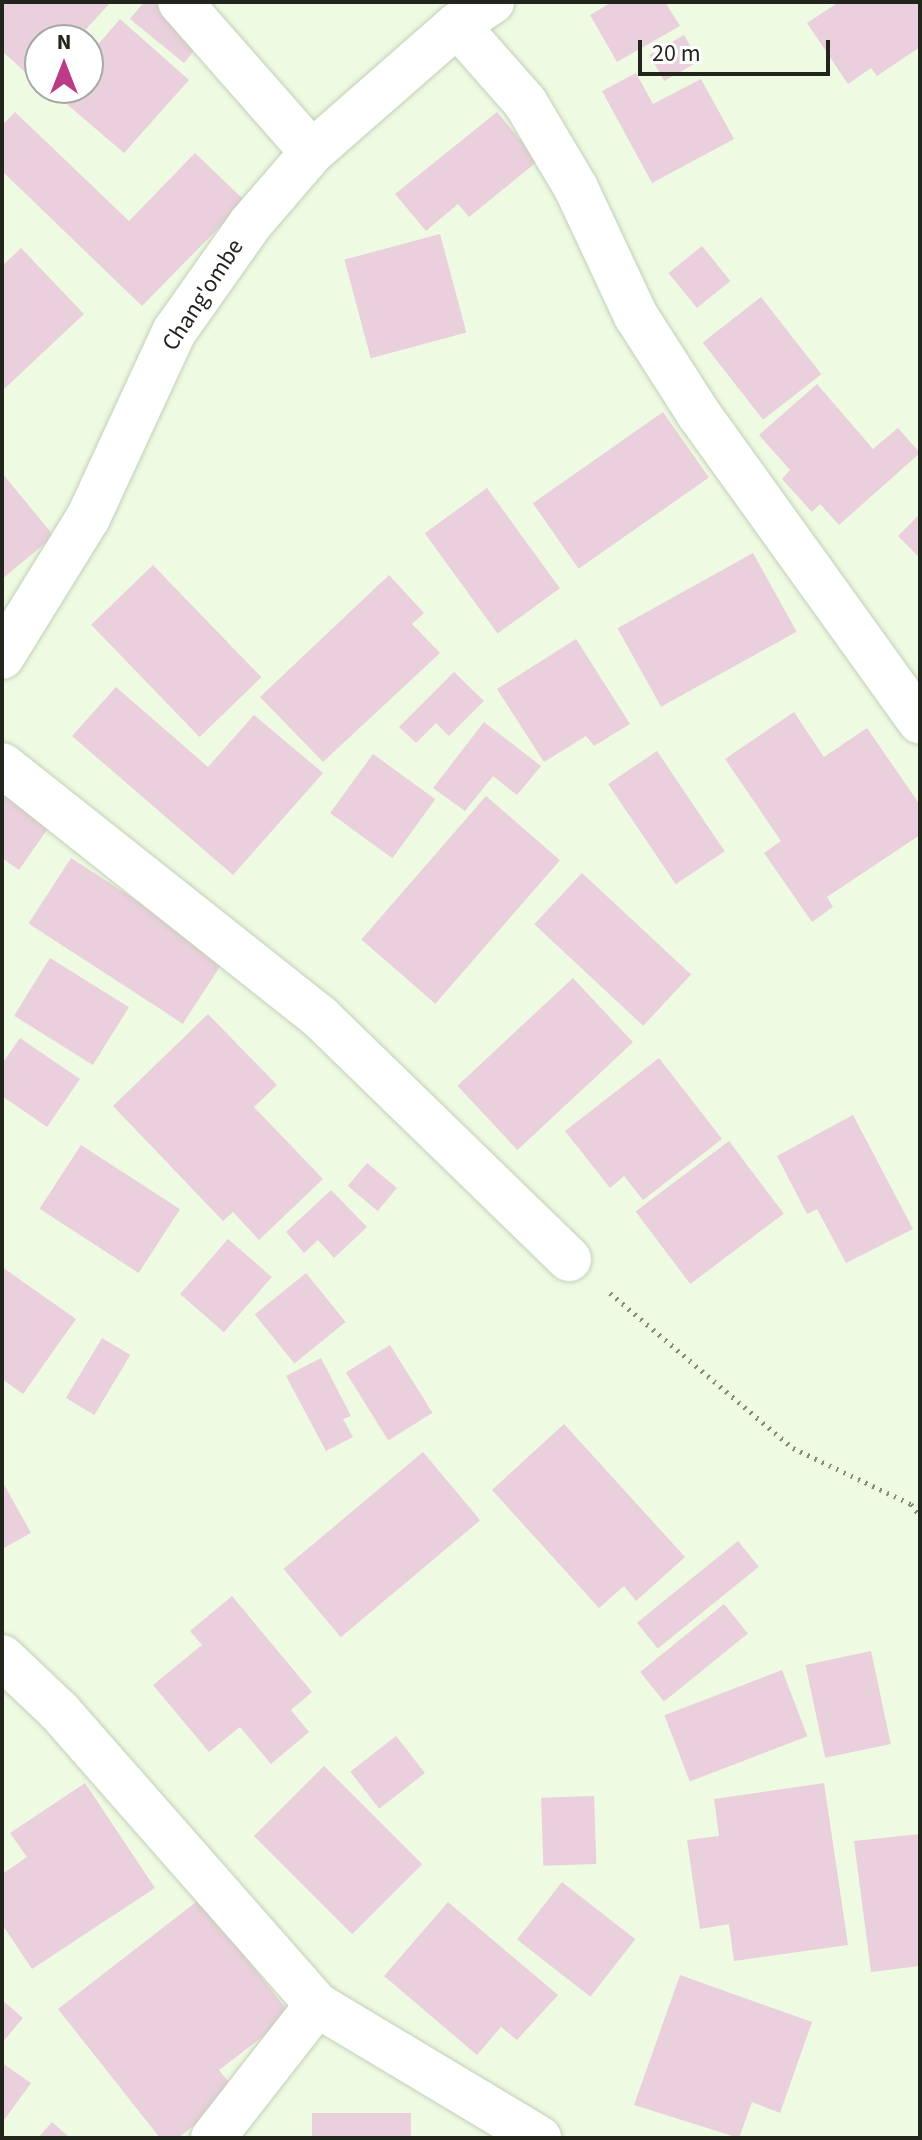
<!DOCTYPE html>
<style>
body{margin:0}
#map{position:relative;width:922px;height:2140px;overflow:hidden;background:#eefbe2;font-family:"Source Sans 3",sans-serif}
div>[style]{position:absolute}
.building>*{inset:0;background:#eacfdc;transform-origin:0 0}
.path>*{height:5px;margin-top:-2.5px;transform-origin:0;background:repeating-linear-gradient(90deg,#848c7b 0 2px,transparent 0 8px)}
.roads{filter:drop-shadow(0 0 2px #c3cfb8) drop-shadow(0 0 2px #c3cfb8)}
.street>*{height:44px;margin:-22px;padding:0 22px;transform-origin:22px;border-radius:22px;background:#fff}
span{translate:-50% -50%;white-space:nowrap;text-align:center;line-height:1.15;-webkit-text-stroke:6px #fff;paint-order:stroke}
.street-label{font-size:24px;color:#21251c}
.frame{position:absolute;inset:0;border:4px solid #21251c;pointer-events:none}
.north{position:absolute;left:24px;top:24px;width:80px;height:80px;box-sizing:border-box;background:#fff;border:2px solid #a6a8a4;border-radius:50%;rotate:0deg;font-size:22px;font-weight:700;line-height:32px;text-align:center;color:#21251c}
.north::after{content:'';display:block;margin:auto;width:28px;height:36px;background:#bb3b87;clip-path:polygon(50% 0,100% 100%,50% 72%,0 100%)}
.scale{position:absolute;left:638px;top:40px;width:192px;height:36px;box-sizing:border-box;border:4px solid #21251c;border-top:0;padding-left:10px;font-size:24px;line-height:28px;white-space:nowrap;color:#21251c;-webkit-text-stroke:6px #fff;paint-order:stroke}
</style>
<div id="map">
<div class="building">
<div style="clip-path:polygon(2px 2px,111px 2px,76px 40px,40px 40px,36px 82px,2px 51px)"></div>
<div style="clip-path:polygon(144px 2px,159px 2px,204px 38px,184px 63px,130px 19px)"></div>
<div style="clip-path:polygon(612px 2px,665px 2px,680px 26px,617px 62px,590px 15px)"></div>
<div style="clip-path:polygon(839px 2px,920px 2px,920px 47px,877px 76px,871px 68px,848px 84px,807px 23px)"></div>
<div style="clip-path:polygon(120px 19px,189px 80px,124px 153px,55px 94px,60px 88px,88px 88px,88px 56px)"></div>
<div style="left:684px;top:35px;width:30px;height:40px;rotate:60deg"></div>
<div style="clip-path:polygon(636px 73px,653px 104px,701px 79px,734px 139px,652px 183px,602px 91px)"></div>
<div style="clip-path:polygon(15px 112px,129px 221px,195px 153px,245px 201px,142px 306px,2px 171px,2px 125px)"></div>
<div style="clip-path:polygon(497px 112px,538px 161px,469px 217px,458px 204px,426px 231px,395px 194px)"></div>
<div style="left:440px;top:234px;width:102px;height:99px;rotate:75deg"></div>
<div style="left:702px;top:246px;width:45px;height:43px;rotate:51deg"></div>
<div style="clip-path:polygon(21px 248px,84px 314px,2px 391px,2px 266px)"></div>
<div style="left:761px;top:297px;width:98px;height:74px;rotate:52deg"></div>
<div style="clip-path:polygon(817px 384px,873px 449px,898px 428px,920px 453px,839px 525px,820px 504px,812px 512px,782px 479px,790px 470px,759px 435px)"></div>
<div style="left:663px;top:412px;width:80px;height:159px;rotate:55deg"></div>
<div style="clip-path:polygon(2px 473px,54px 536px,2px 579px)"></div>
<div style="left:487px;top:488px;width:124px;height:77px;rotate:54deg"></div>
<div style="clip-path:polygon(920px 514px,920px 558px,898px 536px)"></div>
<div style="left:753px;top:553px;width:90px;height:155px;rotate:61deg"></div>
<div style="left:153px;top:565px;width:156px;height:86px;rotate:46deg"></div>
<div style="clip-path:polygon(389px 575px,424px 613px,412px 624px,440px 653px,323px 762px,260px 697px)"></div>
<div style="clip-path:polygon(576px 639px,630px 724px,594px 746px,586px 736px,544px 762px,497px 689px)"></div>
<div style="clip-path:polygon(454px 672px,484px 701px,449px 736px,436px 723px,416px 743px,399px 727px)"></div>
<div style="clip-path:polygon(116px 687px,208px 767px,254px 715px,323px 773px,233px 875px,72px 736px)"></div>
<div style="clip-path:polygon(794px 712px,824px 757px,867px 728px,920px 805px,920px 835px,827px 897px,833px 907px,812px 922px,764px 853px,781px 841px,725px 759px)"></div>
<div style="clip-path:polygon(484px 722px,541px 766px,517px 795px,493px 776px,465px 811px,433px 788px)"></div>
<div style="left:657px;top:751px;width:121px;height:59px;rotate:56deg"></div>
<div style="left:373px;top:754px;width:77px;height:73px;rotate:36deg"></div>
<div style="clip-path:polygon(4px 796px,49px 827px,19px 870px,2px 858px)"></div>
<div style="left:486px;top:796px;width:98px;height:190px;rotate:41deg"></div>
<div style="left:71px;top:858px;width:184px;height:78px;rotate:33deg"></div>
<div style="left:582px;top:873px;width:149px;height:70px;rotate:43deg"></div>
<div style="left:50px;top:958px;width:93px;height:68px;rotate:32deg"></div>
<div style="left:573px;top:978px;width:88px;height:158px;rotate:47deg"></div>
<div style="clip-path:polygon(208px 1014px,277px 1085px,254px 1107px,323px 1179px,259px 1240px,233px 1212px,223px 1221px,113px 1106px)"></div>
<div style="clip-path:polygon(20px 1038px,80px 1079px,47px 1127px,2px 1096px,2px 1064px)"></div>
<div style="clip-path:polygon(659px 1058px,722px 1139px,643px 1200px,624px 1176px,610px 1188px,565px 1131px)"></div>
<div style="clip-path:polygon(853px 1115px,913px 1229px,846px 1263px,817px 1209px,807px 1214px,777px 1156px)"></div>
<div style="left:729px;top:1141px;width:91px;height:117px;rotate:53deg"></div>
<div style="left:81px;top:1145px;width:118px;height:76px;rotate:33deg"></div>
<div style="left:367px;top:1163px;width:39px;height:30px;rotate:40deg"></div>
<div style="clip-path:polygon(331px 1190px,367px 1227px,334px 1258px,318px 1240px,304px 1253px,286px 1232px)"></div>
<div style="left:228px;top:1239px;width:58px;height:73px;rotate:41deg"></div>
<div style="clip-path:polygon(2px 1267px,76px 1319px,23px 1394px,2px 1379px)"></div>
<div style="left:306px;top:1273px;width:63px;height:66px;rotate:51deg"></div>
<div style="left:102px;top:1338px;width:33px;height:70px;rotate:31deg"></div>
<div style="left:390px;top:1345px;width:80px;height:52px;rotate:58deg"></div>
<div style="clip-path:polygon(321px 1358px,351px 1416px,343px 1419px,353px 1437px,326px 1451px,286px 1376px)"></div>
<div style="clip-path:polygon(564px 1424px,685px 1557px,636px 1601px,624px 1586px,599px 1608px,492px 1490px)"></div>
<div style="left:423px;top:1452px;width:89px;height:182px;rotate:50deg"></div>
<div style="clip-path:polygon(2px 1481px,31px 1533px,2px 1549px)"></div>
<div style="left:738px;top:1541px;width:33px;height:130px;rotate:51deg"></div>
<div style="clip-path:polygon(232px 1596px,312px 1692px,291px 1710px,309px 1732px,271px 1764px,240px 1727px,209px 1752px,153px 1685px,202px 1645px,190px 1631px)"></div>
<div style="left:724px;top:1604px;width:38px;height:108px;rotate:51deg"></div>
<div style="left:871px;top:1651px;width:95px;height:67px;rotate:78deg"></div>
<div style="left:782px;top:1670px;width:71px;height:126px;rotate:69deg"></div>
<div style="left:396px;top:1736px;width:47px;height:58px;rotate:52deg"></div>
<div style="left:324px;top:1766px;width:139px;height:99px;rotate:45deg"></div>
<div style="clip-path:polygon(85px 1783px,155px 1888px,32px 1969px,2px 1924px,2px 1874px,27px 1857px,10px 1833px)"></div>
<div style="clip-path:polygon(824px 1783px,848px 1945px,734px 1961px,729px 1924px,700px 1929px,687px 1840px,719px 1836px,714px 1799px)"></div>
<div style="left:594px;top:1796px;width:68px;height:53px;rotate:88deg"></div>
<div style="clip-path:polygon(920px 1834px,920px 1966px,871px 1972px,854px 1841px)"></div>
<div style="left:562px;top:1882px;width:93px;height:73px;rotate:38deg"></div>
<div style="clip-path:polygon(200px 1899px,291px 2015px,219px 2070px,237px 2092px,178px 2138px,160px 2138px,58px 2009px)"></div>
<div style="clip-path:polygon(448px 1902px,558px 1995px,517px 2040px,501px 2027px,477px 2055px,384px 1976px)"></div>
<div style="clip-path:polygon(680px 1975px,812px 2022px,780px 2113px,752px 2102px,739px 2138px,634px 2105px)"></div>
<div style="clip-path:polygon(2px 2000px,23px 2018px,2px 2043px)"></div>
<div style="clip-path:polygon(2px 2063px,31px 2083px,2px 2123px)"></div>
<div style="left:312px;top:2113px;width:99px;height:25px"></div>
<div style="clip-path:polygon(52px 2122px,70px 2138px,38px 2138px)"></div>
</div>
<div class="path">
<div style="left:610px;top:1293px;width:240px;rotate:40.3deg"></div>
<div style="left:793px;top:1448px;width:131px;rotate:25.4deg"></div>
<div style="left:911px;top:1504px;width:15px;rotate:53deg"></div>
</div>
<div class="roads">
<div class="street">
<div style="left:180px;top:2px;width:200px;rotate:48.7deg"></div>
<div style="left:457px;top:25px;width:103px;rotate:48.6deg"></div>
<div style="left:525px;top:102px;width:100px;rotate:59.3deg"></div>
<div style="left:576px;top:188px;width:141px;rotate:64.9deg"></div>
<div style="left:636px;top:316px;width:115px;rotate:57.4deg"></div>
<div style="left:698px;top:413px;width:380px;rotate:54.3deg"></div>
<div style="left:2px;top:657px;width:163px;rotate:-58.3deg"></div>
<div style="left:88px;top:518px;width:205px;rotate:-65.2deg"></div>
<div style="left:174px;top:332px;width:133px;rotate:-54.8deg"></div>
<div style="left:251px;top:223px;width:94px;rotate:-49.3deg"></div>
<div style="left:312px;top:152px;width:193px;rotate:-41.2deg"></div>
<div style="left:457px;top:25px;width:42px;rotate:-33.3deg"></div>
<div style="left:2px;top:765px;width:407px;rotate:38.4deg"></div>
<div style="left:321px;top:1018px;width:346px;rotate:44.2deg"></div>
<div style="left:2px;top:1657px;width:79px;rotate:43.5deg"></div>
<div style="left:59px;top:1711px;width:391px;rotate:48.7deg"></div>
<div style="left:317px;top:2005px;width:259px;rotate:30.9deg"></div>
<div style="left:213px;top:2138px;width:169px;rotate:-52deg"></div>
</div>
</div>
<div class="street-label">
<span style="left:203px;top:295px;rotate:-57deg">Chang'ombe</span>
</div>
<div class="frame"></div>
<div class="north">N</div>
<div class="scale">20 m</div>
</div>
